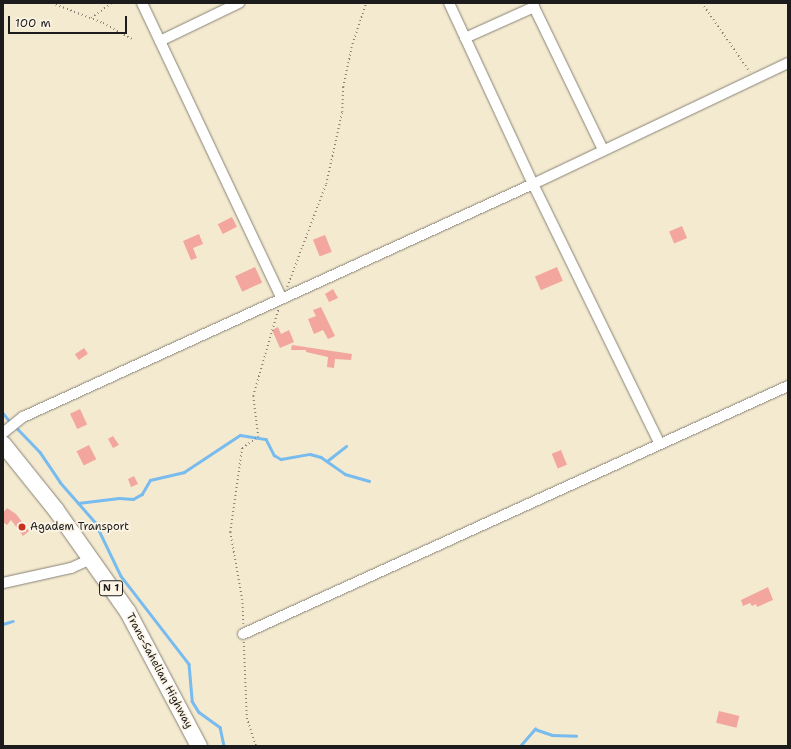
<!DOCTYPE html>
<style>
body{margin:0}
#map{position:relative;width:791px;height:749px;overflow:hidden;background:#f4ead0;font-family:"Shantell Sans",sans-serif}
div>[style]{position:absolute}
.stream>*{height:2.5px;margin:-1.25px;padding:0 1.25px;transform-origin:1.25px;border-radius:1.25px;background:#78bbee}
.building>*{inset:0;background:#f3a69d;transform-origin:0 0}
.path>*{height:1.5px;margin-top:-0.75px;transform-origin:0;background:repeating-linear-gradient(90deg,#888376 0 1px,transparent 0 4px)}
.roads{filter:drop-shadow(0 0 1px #888376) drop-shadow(0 0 1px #888376)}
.minor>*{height:10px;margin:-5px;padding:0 5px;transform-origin:5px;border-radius:5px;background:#fff}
.trunk>*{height:16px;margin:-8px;padding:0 8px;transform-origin:8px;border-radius:8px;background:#fff}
.dots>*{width:11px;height:11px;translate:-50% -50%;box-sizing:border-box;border:2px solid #fcf5e5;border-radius:50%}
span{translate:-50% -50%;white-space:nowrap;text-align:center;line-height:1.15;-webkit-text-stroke:3.5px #fcf5e5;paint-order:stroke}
.shield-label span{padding:1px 3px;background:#fcf5e5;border:1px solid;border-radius:3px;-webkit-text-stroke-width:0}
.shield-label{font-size:10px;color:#1c1c1c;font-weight:700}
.poi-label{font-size:11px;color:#1c1c1c}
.left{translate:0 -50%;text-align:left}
.street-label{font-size:11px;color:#1c1c1c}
.frame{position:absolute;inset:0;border:4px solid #1c1c1c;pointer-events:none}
.scale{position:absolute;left:8px;top:16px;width:119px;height:18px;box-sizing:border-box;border:2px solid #1c1c1c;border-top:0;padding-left:5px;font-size:12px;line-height:14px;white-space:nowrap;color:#1c1c1c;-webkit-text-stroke:3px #fcf5e5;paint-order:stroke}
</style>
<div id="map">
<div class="stream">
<div style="left:3px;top:413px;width:13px;rotate:51deg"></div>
<div style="left:15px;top:426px;width:36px;rotate:46deg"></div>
<div style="left:40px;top:452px;width:36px;rotate:56deg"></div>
<div style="left:60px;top:482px;width:53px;rotate:48.8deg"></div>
<div style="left:95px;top:522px;width:60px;rotate:64.3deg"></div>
<div style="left:121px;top:576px;width:111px;rotate:52.3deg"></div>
<div style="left:189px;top:664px;width:37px;rotate:85deg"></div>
<div style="left:192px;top:701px;width:13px;rotate:58deg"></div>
<div style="left:199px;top:712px;width:26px;rotate:36deg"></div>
<div style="left:220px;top:727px;width:19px;rotate:78deg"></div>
<div style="left:327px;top:461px;width:24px;rotate:-38deg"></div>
<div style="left:78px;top:503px;width:41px;rotate:-7deg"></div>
<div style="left:119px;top:498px;width:14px;rotate:4deg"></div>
<div style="left:133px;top:499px;width:10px;rotate:-29deg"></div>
<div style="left:142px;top:494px;width:16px;rotate:-60deg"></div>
<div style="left:150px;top:480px;width:35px;rotate:-13deg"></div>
<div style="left:184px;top:472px;width:67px;rotate:-33.5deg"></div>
<div style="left:240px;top:435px;width:26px;rotate:9deg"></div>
<div style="left:266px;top:439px;width:18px;rotate:63deg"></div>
<div style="left:274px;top:455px;width:8px;rotate:30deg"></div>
<div style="left:281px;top:459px;width:29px;rotate:-10deg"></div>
<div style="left:310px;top:454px;width:11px;rotate:15deg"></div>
<div style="left:321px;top:457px;width:29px;rotate:35deg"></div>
<div style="left:345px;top:474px;width:25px;rotate:16deg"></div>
<div style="left:3px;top:624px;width:10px;rotate:-17deg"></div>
<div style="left:520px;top:746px;width:23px;rotate:-49deg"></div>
<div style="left:535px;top:729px;width:18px;rotate:19deg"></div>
<div style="left:552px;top:735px;width:24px;rotate:2deg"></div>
</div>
<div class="building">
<div style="left:232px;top:217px;width:11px;height:16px;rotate:63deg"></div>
<div style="left:682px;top:226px;width:13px;height:14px;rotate:67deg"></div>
<div style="clip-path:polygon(199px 234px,203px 244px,193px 248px,197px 258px,191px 260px,183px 241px)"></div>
<div style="left:325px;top:235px;width:18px;height:13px;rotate:68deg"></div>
<div style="left:255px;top:267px;width:17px;height:22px;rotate:65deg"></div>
<div style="left:557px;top:267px;width:15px;height:24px;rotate:67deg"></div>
<div style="clip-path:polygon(333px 289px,338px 298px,329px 302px,325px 294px)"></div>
<div style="clip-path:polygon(321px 307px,335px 336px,328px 339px,323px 330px,314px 334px,308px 319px,316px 316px,313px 310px)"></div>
<div style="clip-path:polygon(278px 327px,281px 334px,289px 330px,294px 342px,280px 348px,272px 330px)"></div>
<div style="clip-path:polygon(292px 345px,352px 354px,351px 360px,335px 359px,334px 368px,327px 367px,328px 357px,306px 352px,306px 350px,291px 350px)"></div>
<div style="left:84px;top:348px;width:7px;height:11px;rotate:56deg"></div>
<div style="left:80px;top:409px;width:17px;height:11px;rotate:65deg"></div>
<div style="clip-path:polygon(113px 436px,119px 445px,113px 448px,108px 439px)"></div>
<div style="left:89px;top:445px;width:16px;height:14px;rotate:63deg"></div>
<div style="left:561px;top:450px;width:16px;height:10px;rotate:68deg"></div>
<div style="clip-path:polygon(134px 476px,138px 484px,131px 487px,128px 479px)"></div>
<div style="clip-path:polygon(7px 508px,16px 514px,29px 531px,23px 536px,11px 520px,7px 525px,3px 522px,3px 513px)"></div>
<div style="clip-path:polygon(768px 587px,773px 600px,757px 607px,756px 604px,752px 606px,750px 603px,743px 606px,741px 600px)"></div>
<div style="left:719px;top:711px;width:21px;height:12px;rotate:14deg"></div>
</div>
<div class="path">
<div style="left:52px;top:3px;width:55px;rotate:21.4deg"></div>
<div style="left:103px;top:23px;width:35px;rotate:29deg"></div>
<div style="left:702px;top:3px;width:84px;rotate:55.2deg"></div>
<div style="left:91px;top:18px;width:26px;rotate:-36deg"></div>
<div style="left:287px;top:287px;width:110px;rotate:-69.3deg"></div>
<div style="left:326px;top:184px;width:74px;rotate:-77.5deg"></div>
<div style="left:342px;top:112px;width:25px;rotate:-88deg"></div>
<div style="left:343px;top:87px;width:40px;rotate:-78deg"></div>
<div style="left:351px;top:48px;width:47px;rotate:-71.6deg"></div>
<div style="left:243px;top:624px;width:24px;rotate:-92deg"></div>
<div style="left:242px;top:600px;width:69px;rotate:-100deg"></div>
<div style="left:230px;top:532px;width:85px;rotate:-81.9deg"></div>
<div style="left:242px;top:448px;width:19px;rotate:-35deg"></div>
<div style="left:258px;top:437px;width:41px;rotate:-97deg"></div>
<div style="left:253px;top:396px;width:90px;rotate:-73.8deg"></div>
<div style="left:244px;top:642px;width:76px;rotate:87.7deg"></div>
<div style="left:247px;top:718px;width:29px;rotate:72deg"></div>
</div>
<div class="roads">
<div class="minor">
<div style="left:142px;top:3px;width:327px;rotate:64.7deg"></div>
<div style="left:449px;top:3px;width:200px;rotate:65.1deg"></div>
<div style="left:533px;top:184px;width:289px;rotate:64deg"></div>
<div style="left:465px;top:38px;width:76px;rotate:-24.2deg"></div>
<div style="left:534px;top:7px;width:159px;rotate:64.2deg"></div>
<div style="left:160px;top:41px;width:88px;rotate:-25.7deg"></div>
<div style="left:3px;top:433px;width:26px;rotate:-39deg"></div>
<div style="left:23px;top:417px;width:561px;rotate:-24.55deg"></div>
<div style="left:533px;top:184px;width:282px;rotate:-25.4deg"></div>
<div style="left:3px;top:583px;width:70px;rotate:-12.4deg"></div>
<div style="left:71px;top:568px;width:22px;rotate:-24deg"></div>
<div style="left:243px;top:634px;width:599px;rotate:-24.47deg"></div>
</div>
<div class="trunk">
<div style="left:3px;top:444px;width:85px;rotate:51.2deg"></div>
<div style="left:56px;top:510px;width:125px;rotate:54.8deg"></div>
<div style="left:128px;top:612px;width:152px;rotate:62.1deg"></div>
</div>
</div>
<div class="dots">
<div style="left:22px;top:527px;background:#c8321e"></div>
</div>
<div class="shield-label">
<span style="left:111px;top:588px">N 1</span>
</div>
<div class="poi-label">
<span class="left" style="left:30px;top:527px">Agadem Transport</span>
</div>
<div class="street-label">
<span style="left:159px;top:671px;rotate:62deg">Trans-Sahelian Highway</span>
</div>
<div class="frame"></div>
<div class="scale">100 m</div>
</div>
